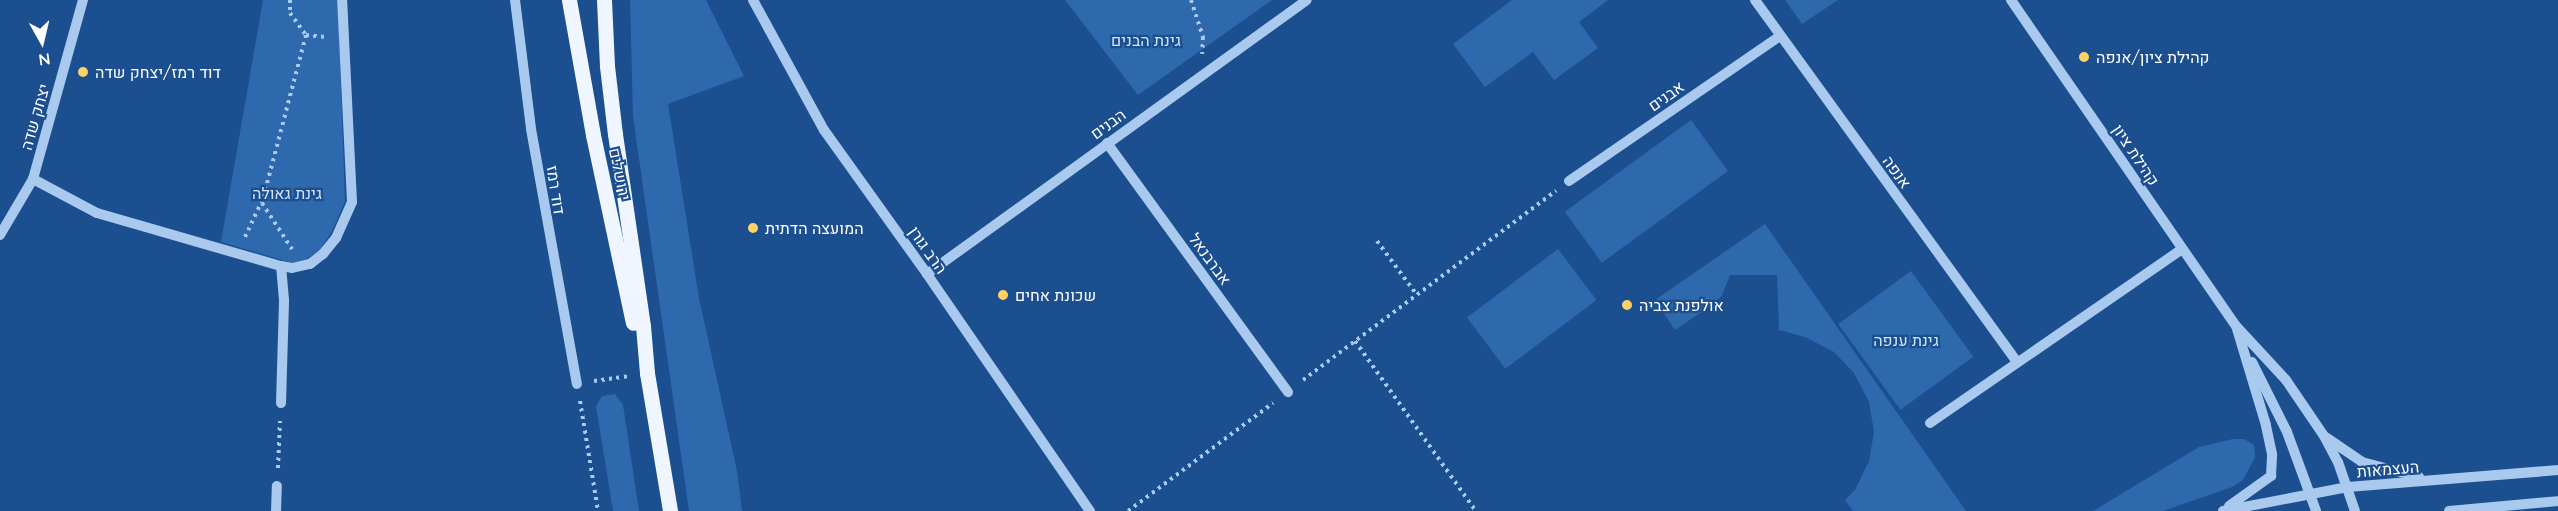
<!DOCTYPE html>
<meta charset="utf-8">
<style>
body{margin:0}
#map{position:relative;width:2558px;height:511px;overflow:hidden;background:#1b4f8f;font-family:Quicksand,Heebo,sans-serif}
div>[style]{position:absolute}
.green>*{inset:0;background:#2e69ad;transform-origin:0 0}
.path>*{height:4px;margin-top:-2px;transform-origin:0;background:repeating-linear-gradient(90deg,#a9c9ee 0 3px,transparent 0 7.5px)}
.minor>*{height:10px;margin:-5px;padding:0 5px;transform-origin:5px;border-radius:5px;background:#a9c9ee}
.major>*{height:15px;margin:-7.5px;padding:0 7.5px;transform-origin:7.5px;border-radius:7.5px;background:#f0f6ff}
.dots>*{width:16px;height:16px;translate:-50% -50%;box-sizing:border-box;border:3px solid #1b4f8f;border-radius:50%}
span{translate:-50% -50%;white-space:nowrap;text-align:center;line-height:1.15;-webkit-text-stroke:4.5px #1b4f8f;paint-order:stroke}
.park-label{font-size:16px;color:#cfe3fa}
.poi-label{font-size:16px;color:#fff}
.left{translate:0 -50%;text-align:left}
.street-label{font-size:16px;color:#fff}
.north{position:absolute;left:12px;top:12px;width:60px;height:60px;-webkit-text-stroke:4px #1b4f8f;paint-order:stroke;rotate:172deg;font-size:16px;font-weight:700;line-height:24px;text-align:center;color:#fff}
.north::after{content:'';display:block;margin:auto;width:21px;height:27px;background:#fff;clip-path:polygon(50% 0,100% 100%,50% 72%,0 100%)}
</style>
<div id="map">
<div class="green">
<div style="clip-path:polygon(263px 0,338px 0,345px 202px,331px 233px,319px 251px,306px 259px,292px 263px,221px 242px)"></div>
<div style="clip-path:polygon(630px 0,706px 0,744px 76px,668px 104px,699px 298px,737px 471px,742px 511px,689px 511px,633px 116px)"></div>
<div style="clip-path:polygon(1065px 0,1272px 0,1138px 95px)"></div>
<div style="clip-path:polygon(1512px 0,1608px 0,1579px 22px,1598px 48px,1554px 80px,1533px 52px,1485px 87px,1453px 44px)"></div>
<div style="clip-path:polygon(1785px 0,1838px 0,1802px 24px)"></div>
<div style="left:1691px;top:120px;width:63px;height:156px;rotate:54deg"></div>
<div style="clip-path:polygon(1765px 224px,1966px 511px,1853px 511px,1845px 500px,1855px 490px,1869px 461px,1874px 432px,1869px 402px,1854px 373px,1834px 352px,1805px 337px,1779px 330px,1777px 275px,1730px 275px,1722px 295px,1716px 302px,1675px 330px,1655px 300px)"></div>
<div style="left:1558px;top:249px;width:64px;height:114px;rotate:53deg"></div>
<div style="left:1911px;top:271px;width:106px;height:90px;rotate:54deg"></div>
<div style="clip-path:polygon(615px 394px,623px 405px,639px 511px,613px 511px,596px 406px,602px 396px)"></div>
<div style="clip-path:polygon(2233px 439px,2244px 439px,2254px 445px,2255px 457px,2243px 480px,2232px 487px,2163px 511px,2093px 511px,2199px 447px)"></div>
</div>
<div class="path">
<div style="left:290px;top:0;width:13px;rotate:90deg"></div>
<div style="left:290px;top:13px;width:27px;rotate:54deg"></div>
<div style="left:306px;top:35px;width:174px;rotate:104.7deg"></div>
<div style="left:262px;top:203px;width:55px;rotate:56.9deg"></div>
<div style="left:1191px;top:0;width:39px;rotate:72deg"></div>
<div style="left:1203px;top:37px;width:17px;rotate:93deg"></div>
<div style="left:306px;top:35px;width:20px;rotate:6deg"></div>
<div style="left:245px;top:237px;width:38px;rotate:-65deg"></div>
<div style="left:1377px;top:241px;width:67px;rotate:53.5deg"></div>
<div style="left:1355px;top:341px;width:209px;rotate:54.6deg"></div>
<div style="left:1303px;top:380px;width:316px;rotate:-36.8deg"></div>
<div style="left:594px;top:381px;width:34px;rotate:-8deg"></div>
<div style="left:580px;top:401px;width:111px;rotate:80.7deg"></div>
<div style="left:278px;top:468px;width:47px;rotate:-87.6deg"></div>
<div style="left:1128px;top:511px;width:181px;rotate:-36.7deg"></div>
</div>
<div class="minor">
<div style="left:515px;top:0;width:130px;rotate:82.9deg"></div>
<div style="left:531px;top:129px;width:259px;rotate:79.8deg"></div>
<div style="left:753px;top:0;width:148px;rotate:61.4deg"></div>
<div style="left:824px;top:130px;width:177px;rotate:54.4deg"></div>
<div style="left:927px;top:274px;width:288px;rotate:55.5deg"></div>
<div style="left:1755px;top:0;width:445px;rotate:54.1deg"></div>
<div style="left:2011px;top:0;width:396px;rotate:55.4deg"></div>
<div style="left:2236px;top:326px;width:74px;rotate:47.2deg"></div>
<div style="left:2286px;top:380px;width:68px;rotate:55.8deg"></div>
<div style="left:2324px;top:436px;width:30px;rotate:62deg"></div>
<div style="left:2338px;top:462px;width:52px;rotate:70.9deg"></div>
<div style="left:1107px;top:143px;width:308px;rotate:54deg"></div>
<div style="left:33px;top:179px;width:72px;rotate:28deg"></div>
<div style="left:97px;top:213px;width:191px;rotate:16.1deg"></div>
<div style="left:281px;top:266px;width:11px;rotate:10deg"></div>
<div style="left:292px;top:268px;width:18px;rotate:-13deg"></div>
<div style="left:310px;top:264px;width:16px;rotate:-38deg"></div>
<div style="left:323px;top:254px;width:21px;rotate:-51deg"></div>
<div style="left:336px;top:238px;width:39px;rotate:-66deg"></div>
<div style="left:352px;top:202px;width:202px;rotate:-92.8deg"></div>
<div style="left:1569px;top:181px;width:256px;rotate:-34.5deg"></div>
<div style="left:0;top:235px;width:65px;rotate:-59.5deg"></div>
<div style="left:33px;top:179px;width:186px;rotate:-74.4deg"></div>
<div style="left:927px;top:274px;width:468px;rotate:-35.8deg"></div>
<div style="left:2252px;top:362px;width:78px;rotate:63.4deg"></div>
<div style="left:2287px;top:432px;width:84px;rotate:69.8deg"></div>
<div style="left:281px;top:403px;width:103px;rotate:-88.3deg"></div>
<div style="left:284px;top:300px;width:34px;rotate:-95deg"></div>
<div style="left:1930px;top:423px;width:306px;rotate:-34.6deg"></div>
<div style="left:2327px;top:438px;width:42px;rotate:34.4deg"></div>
<div style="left:2362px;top:462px;width:59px;rotate:14.7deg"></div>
<div style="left:2229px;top:506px;width:52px;rotate:-35.5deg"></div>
<div style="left:2271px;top:476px;width:22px;rotate:-87deg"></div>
<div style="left:2272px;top:454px;width:30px;rotate:-102deg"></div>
<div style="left:2266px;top:425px;width:100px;rotate:-106.8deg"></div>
<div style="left:276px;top:511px;width:25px;rotate:-88deg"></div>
<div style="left:2223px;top:511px;width:127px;rotate:-10.9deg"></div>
<div style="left:2348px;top:487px;width:211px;rotate:-4.6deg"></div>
<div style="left:2449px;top:511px;width:109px;rotate:-5.2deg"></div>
</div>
<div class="major">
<div style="left:569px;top:0;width:137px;rotate:79.9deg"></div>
<div style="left:593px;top:135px;width:192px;rotate:78deg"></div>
<div style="left:604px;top:0;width:66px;rotate:87.4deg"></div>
<div style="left:607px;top:66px;width:68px;rotate:83.3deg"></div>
<div style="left:615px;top:134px;width:194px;rotate:81.7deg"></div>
<div style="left:643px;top:326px;width:47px;rotate:85.1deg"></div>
<div style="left:647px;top:373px;width:140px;rotate:80.5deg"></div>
</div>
<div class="dots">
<div style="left:2084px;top:57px;background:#ffd166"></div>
<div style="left:83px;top:72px;background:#ffd166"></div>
<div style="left:753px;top:228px;background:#ffd166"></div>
<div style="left:1003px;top:295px;background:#ffd166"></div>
<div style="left:1627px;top:305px;background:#ffd166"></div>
</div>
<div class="park-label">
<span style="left:1146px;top:40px">גינת הבנים</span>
<span style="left:287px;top:193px">גינת גאולה</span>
<span style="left:1906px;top:340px">גינת ענפה</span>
</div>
<div class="poi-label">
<span class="left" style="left:2096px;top:57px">קהילת ציון/אנפה</span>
<span class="left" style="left:95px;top:72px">דוד רמז/יצחק שדה</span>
<span class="left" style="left:765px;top:228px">המועצה הדתית</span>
<span class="left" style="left:1015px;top:295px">שכונת אחים</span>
<span class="left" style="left:1639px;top:305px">אולפנת צביה</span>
</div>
<div class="street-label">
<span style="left:1666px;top:96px;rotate:-35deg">אבנים</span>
<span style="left:35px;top:117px;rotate:-74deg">יצחק שדה</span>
<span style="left:1108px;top:124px;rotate:-36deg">הבנים</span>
<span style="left:2136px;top:155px;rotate:56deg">קהילת ציון</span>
<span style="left:1897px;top:172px;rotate:54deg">אנפה</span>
<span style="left:620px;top:174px;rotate:78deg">ירושלים</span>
<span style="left:556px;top:190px;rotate:81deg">דוד רמז</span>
<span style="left:928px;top:250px;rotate:55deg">הרב גורן</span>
<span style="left:1210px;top:259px;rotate:54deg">אברבנאל</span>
<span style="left:2388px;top:469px;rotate:-5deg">העצמאות</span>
</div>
<div class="north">N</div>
</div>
